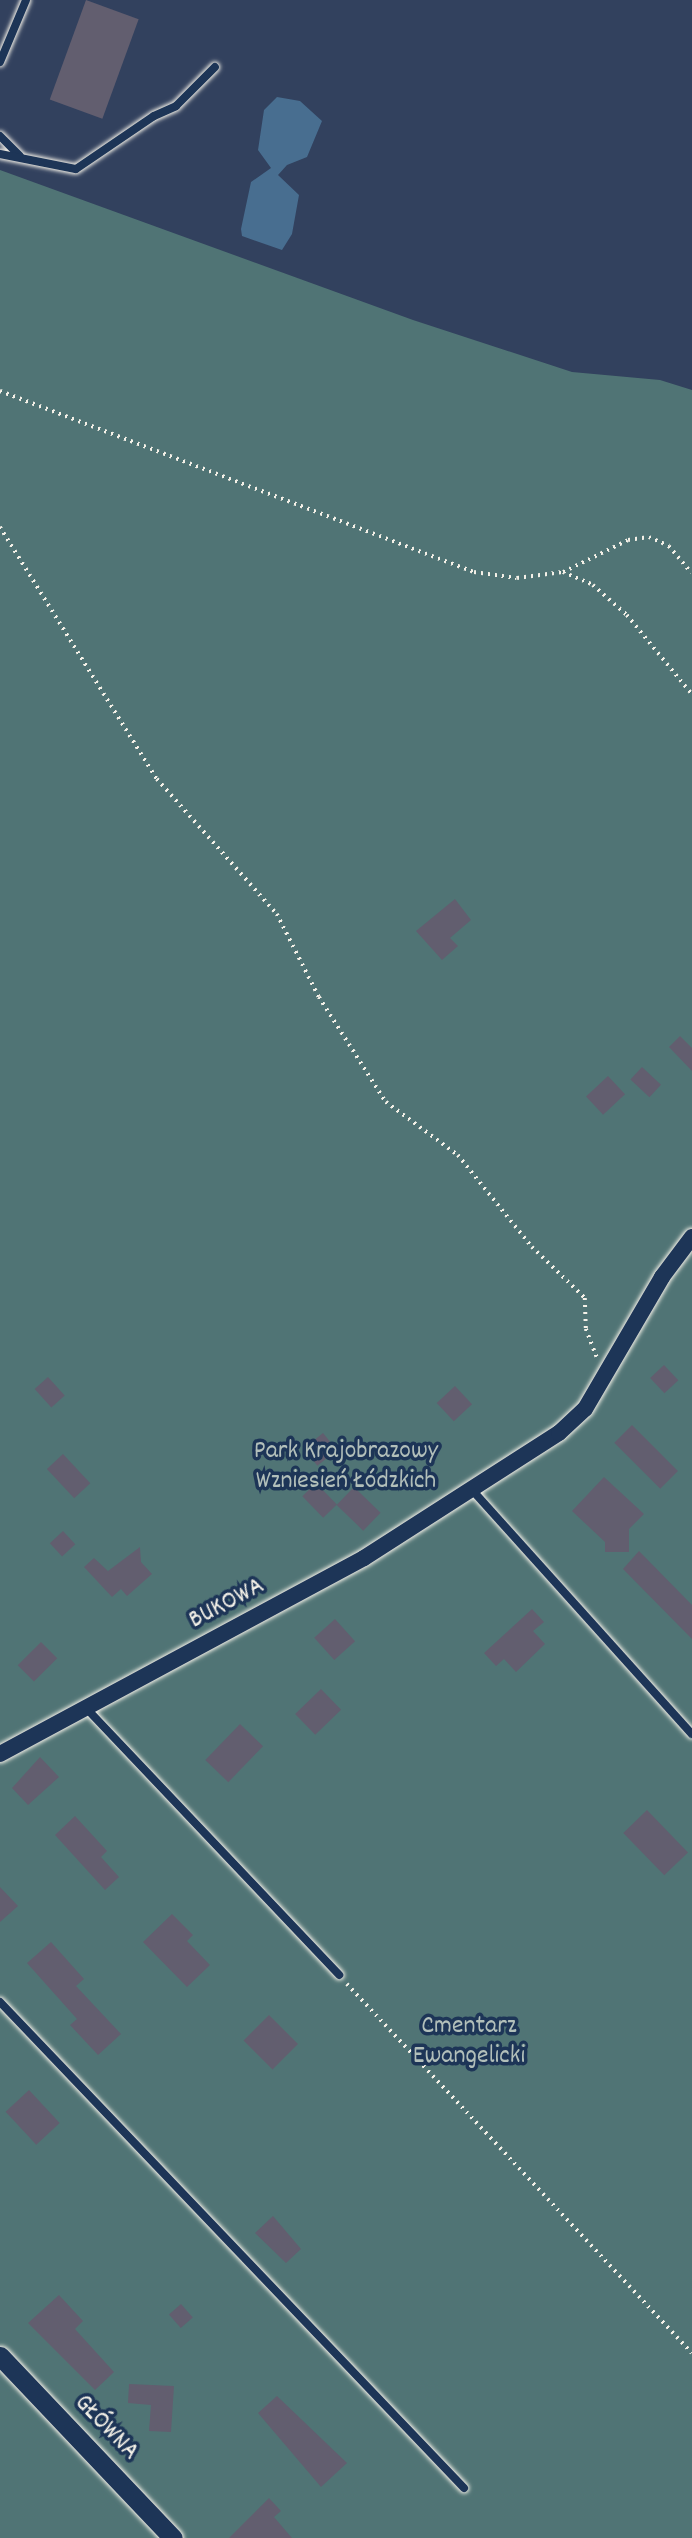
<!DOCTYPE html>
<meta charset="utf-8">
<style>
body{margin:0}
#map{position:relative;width:692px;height:2538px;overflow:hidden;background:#32415e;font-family:Dekko,sans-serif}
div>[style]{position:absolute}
.green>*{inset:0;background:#507475}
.water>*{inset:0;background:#486e90}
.building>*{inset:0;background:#625e6f;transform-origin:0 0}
.path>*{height:3.5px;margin-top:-1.75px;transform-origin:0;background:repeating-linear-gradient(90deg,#f4f1e8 0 2px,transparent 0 7px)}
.roads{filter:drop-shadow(0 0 2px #f4f1e8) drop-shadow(0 0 2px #f4f1e8)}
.service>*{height:8px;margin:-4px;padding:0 4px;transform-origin:4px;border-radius:4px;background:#1d3557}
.minor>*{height:16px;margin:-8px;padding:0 8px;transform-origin:8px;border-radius:8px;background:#1d3557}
.tertiary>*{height:19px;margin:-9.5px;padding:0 9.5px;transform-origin:9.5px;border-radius:9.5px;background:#1d3557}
span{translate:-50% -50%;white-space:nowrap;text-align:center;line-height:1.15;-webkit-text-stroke:7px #1d3557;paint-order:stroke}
.park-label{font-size:26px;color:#b2bfba}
.street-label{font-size:26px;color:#f4f1e8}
</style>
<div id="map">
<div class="green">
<div style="clip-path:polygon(0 170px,413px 320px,572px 372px,660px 380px,692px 390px,692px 2538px,0 2538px)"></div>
</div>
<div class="water">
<div style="clip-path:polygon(277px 97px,300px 101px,322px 121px,307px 157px,287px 165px,278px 175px,299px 195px,292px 234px,282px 250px,242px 236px,241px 229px,251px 182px,271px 168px,258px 150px,264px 110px)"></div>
</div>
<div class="building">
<div style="left:86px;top:0;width:56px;height:106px;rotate:20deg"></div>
<div style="clip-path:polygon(455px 899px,471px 920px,450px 938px,458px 946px,442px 960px,416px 931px)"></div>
<div style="clip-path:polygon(680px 1036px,692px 1048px,692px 1071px,669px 1047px)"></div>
<div style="left:642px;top:1067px;width:26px;height:17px;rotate:43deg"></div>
<div style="left:608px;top:1076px;width:25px;height:30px;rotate:47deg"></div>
<div style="left:664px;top:1365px;width:21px;height:19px;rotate:47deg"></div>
<div style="left:48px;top:1377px;width:25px;height:18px;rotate:48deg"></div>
<div style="left:455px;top:1386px;width:25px;height:25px;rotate:47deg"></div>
<div style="left:632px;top:1425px;width:65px;height:25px;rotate:45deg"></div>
<div style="left:323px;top:1433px;width:22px;height:25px;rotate:51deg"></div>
<div style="left:63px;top:1454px;width:40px;height:22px;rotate:47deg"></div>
<div style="clip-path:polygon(604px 1477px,644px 1514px,629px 1529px,629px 1552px,605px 1552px,605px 1542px,572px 1511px)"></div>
<div style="left:316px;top:1483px;width:30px;height:19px;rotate:46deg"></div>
<div style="left:354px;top:1487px;width:37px;height:25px;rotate:44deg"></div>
<div style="left:63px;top:1531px;width:18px;height:18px;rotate:47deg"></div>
<div style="clip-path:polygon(140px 1547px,141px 1562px,152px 1574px,127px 1596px,121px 1589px,112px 1597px,84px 1567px,94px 1558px,108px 1571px)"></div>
<div style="clip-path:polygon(639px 1551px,692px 1605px,692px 1639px,623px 1569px)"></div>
<div style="clip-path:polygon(532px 1609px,544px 1622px,533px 1631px,545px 1644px,516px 1672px,504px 1659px,496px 1666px,484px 1653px)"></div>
<div style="left:335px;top:1619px;width:30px;height:28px;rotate:48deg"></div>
<div style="left:41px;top:1642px;width:23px;height:33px;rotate:45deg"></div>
<div style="left:321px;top:1689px;width:29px;height:36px;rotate:46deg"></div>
<div style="left:240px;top:1724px;width:32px;height:50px;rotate:44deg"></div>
<div style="clip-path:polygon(40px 1757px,59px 1777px,28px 1805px,12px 1788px)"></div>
<div style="left:647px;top:1810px;width:59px;height:33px;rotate:46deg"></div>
<div style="clip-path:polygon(75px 1816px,107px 1851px,101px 1857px,119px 1877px,105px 1890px,55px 1835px)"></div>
<div style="clip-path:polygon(0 1887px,18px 1906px,0 1922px)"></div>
<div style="clip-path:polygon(172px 1914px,193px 1935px,187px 1941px,210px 1965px,187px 1987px,143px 1942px)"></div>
<div style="clip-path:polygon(51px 1942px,84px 1979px,76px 1986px,121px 2034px,98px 2055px,70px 2025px,77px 2019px,27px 1963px)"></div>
<div style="left:269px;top:2015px;width:41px;height:36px;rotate:45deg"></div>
<div style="left:29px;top:2090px;width:45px;height:32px;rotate:47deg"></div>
<div style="clip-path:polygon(273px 2216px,301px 2249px,286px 2263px,255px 2233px)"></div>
<div style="clip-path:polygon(59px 2295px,83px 2321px,75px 2329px,114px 2372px,95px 2390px,28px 2323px)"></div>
<div style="left:181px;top:2304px;width:18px;height:16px;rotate:49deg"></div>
<div style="clip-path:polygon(129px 2384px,174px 2386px,171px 2432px,149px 2431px,151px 2405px,128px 2403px)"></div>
<div style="clip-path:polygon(277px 2396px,347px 2463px,321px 2487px,258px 2413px)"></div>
<div style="clip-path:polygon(269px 2498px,281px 2511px,274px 2517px,292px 2538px,229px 2538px)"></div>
</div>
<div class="path">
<div style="left:0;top:391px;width:507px;rotate:20.9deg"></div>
<div style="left:474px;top:572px;width:43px;rotate:7.9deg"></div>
<div style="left:517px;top:578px;width:46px;rotate:-7.4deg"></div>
<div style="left:563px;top:572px;width:33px;rotate:23deg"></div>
<div style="left:593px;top:585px;width:45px;rotate:41.4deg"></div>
<div style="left:627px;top:615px;width:102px;rotate:50.6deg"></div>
<div style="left:0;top:527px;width:297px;rotate:58.1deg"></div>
<div style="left:157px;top:779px;width:181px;rotate:48.4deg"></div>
<div style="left:277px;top:914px;width:93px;rotate:63.2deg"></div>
<div style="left:319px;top:997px;width:125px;rotate:57.5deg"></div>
<div style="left:386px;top:1102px;width:89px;rotate:36.4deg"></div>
<div style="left:458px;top:1155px;width:118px;rotate:51.2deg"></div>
<div style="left:532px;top:1247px;width:74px;rotate:43.9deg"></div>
<div style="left:585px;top:1298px;width:31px;rotate:88deg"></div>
<div style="left:586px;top:1329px;width:30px;rotate:69deg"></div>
<div style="left:563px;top:572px;width:72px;rotate:-26.2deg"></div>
<div style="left:628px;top:540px;width:21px;rotate:-8deg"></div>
<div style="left:649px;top:537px;width:22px;rotate:24deg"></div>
<div style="left:669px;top:546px;width:35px;rotate:50deg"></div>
<div style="left:347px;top:1984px;width:505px;rotate:46.93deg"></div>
</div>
<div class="roads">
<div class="service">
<div style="left:0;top:62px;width:67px;rotate:-67.2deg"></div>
<div style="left:0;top:136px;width:28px;rotate:45deg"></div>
<div style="left:0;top:154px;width:77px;rotate:11.2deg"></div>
<div style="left:76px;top:169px;width:94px;rotate:-34.2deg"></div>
<div style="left:154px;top:116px;width:24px;rotate:-24deg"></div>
<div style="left:176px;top:106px;width:55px;rotate:-45deg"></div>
<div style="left:473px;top:1491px;width:327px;rotate:48deg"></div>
<div style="left:86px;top:1708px;width:368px;rotate:46.5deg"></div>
<div style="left:0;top:2002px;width:672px;rotate:46.33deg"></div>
</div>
<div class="minor">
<div style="left:0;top:1754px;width:413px;rotate:-28.3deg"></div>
<div style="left:364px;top:1558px;width:232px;rotate:-32.7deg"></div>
<div style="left:559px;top:1433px;width:35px;rotate:-43deg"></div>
<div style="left:585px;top:1409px;width:153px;rotate:-59.7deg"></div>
<div style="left:662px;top:1277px;width:50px;rotate:-53.1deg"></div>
</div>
<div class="tertiary">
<div style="left:0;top:2356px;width:251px;rotate:46.5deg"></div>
</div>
</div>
<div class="park-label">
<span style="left:346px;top:1467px">Park Krajobrazowy<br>Wzniesień Łódzkich</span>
<span style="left:469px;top:2042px">Cmentarz<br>Ewangelicki</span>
</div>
<div class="street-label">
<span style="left:227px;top:1604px;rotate:-28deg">BUKOWA</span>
<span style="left:106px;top:2428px;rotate:46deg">GŁÓWNA</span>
</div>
</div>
